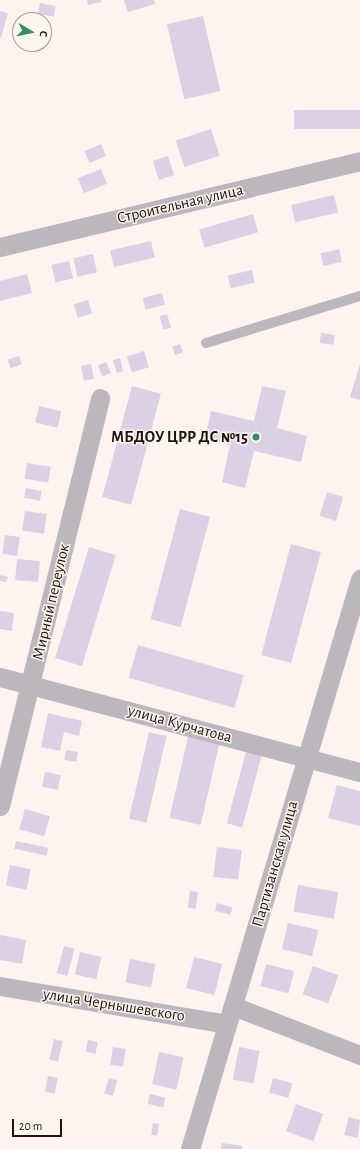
<!DOCTYPE html>
<meta charset="utf-8">
<style>
body{margin:0}
#map{position:relative;width:360px;height:1149px;overflow:hidden;background:#fdf4ef;font-family:"Alegreya Sans",sans-serif}
div>[style]{position:absolute}
.building>*{inset:0;background:#dad1e5;transform-origin:0 0}
.lane>*{height:10px;margin:-5px;padding:0 5px;transform-origin:5px;border-radius:5px;background:#bcb6bd}
.street>*{height:19px;margin:-9.5px;padding:0 9.5px;transform-origin:9.5px;border-radius:9.5px;background:#bcb6bd}
.dots>*{width:11px;height:11px;translate:-50% -50%;box-sizing:border-box;border:2px solid #fdf4ef;border-radius:50%}
span{translate:-50% -50%;white-space:nowrap;text-align:center;line-height:1.15;-webkit-text-stroke:3px #fdf4ef;paint-order:stroke}
.street-label{font-size:16px;color:#1c1510}
.poi-label{font-size:16px;color:#1c1510;font-weight:700}
.right{translate:-100% -50%;text-align:right}
.north{position:absolute;left:12px;top:12px;width:40px;height:40px;box-sizing:border-box;background:#fdf4ef;border:1px solid #a39b96;border-radius:50%;rotate:99deg;font-size:11px;font-weight:700;line-height:16px;text-align:center;color:#1c1510}
.north::after{content:'';display:block;margin:auto;width:14px;height:18px;background:#308f67;clip-path:polygon(50% 0,100% 100%,50% 72%,0 100%)}
.scale{position:absolute;left:12px;top:1119px;width:50px;height:18px;box-sizing:border-box;border:2px solid #1c1510;border-top:0;padding-left:5px;font-size:12px;line-height:14px;white-space:nowrap;color:#1c1510;-webkit-text-stroke:3px #fdf4ef;paint-order:stroke}
</style>
<div id="map">
<div class="building">
<div style="clip-path:polygon(87px 0,101px 0,101px 2px,88px 5px)"></div>
<div style="clip-path:polygon(124px 0,154px 0,155px 4px,128px 12px)"></div>
<div style="left:40px;top:3px;width:16px;height:11px;rotate:11deg"></div>
<div style="clip-path:polygon(0 11px,8px 13px,1px 38px,0 37px)"></div>
<div style="left:203px;top:16px;width:77px;height:37px;rotate:77deg"></div>
<div style="left:360px;top:110px;width:19px;height:66px;rotate:90deg"></div>
<div style="left:211px;top:129px;width:28px;height:37px;rotate:72deg"></div>
<div style="left:101px;top:144px;width:13px;height:18px;rotate:67deg"></div>
<div style="left:168px;top:156px;width:20px;height:16px;rotate:72deg"></div>
<div style="left:101px;top:169px;width:16px;height:25px;rotate:68deg"></div>
<div style="left:334px;top:195px;width:18px;height:44px;rotate:77deg"></div>
<div style="left:253px;top:214px;width:19px;height:56px;rotate:74deg"></div>
<div style="left:151px;top:241px;width:17px;height:42px;rotate:77deg"></div>
<div style="left:339px;top:249px;width:13px;height:19px;rotate:77deg"></div>
<div style="left:93px;top:254px;width:19px;height:20px;rotate:78deg"></div>
<div style="left:69px;top:261px;width:18px;height:18px;rotate:77deg"></div>
<div style="left:252px;top:270px;width:13px;height:25px;rotate:77deg"></div>
<div style="clip-path:polygon(27px 274px,32px 293px,0 301px,0 281px)"></div>
<div style="left:162px;top:293px;width:12px;height:20px;rotate:76deg"></div>
<div style="left:88px;top:300px;width:14px;height:15px;rotate:73deg"></div>
<div style="left:167px;top:314px;width:14px;height:8px;rotate:73deg"></div>
<div style="left:321px;top:333px;width:14px;height:10px;rotate:8deg"></div>
<div style="left:180px;top:344px;width:9px;height:8px;rotate:72deg"></div>
<div style="left:144px;top:351px;width:17px;height:18px;rotate:73deg"></div>
<div style="left:19px;top:356px;width:9px;height:12px;rotate:72deg"></div>
<div style="clip-path:polygon(120px 358px,123px 371px,117px 373px,113px 360px)"></div>
<div style="left:106px;top:362px;width:12px;height:9px;rotate:66deg"></div>
<div style="left:91px;top:364px;width:15px;height:10px;rotate:79deg"></div>
<div style="clip-path:polygon(360px 364px,360px 400px,350px 397px)"></div>
<div style="left:132px;top:386px;width:30px;height:115px;rotate:15deg"></div>
<div style="clip-path:polygon(262px 386px,286px 391px,277px 428px,307px 436px,301px 462px,254px 451px,245px 488px,222px 482px,230px 445px,205px 439px,211px 411px,254px 421px)"></div>
<div style="left:39px;top:406px;width:23px;height:17px;rotate:13deg"></div>
<div style="left:27px;top:463px;width:24px;height:16px;rotate:9deg"></div>
<div style="left:26px;top:488px;width:16px;height:10px;rotate:11deg"></div>
<div style="left:327px;top:492px;width:17px;height:25px;rotate:17deg"></div>
<div style="left:180px;top:509px;width:31px;height:114px;rotate:15deg"></div>
<div style="left:25px;top:511px;width:22px;height:20px;rotate:8deg"></div>
<div style="left:5px;top:535px;width:15px;height:19px;rotate:8deg"></div>
<div style="left:291px;top:544px;width:31px;height:115px;rotate:15deg"></div>
<div style="left:89px;top:547px;width:28px;height:116px;rotate:17deg"></div>
<div style="left:17px;top:559px;width:23px;height:21px;rotate:5deg"></div>
<div style="clip-path:polygon(0 575px,8px 577px,6px 582px,0 581px)"></div>
<div style="clip-path:polygon(0 611px,14px 613px,12px 631px,0 629px)"></div>
<div style="left:138px;top:645px;width:110px;height:34px;rotate:16deg"></div>
<div style="clip-path:polygon(48px 713px,82px 721px,79px 736px,64px 732px,60px 751px,41px 747px)"></div>
<div style="left:149px;top:732px;width:18px;height:89px;rotate:13deg"></div>
<div style="left:189px;top:733px;width:32px;height:87px;rotate:13deg"></div>
<div style="left:247px;top:748px;width:16px;height:78px;rotate:15deg"></div>
<div style="left:66px;top:750px;width:12px;height:10px;rotate:9deg"></div>
<div style="left:45px;top:772px;width:16px;height:15px;rotate:11deg"></div>
<div style="clip-path:polygon(337px 785px,360px 791px,360px 826px,328px 818px)"></div>
<div style="left:25px;top:809px;width:26px;height:21px;rotate:16deg"></div>
<div style="left:16px;top:841px;width:33px;height:8px;rotate:12deg"></div>
<div style="left:217px;top:847px;width:25px;height:30px;rotate:7deg"></div>
<div style="left:10px;top:865px;width:21px;height:21px;rotate:11deg"></div>
<div style="left:298px;top:885px;width:41px;height:27px;rotate:10deg"></div>
<div style="left:190px;top:891px;width:8px;height:17px;rotate:7deg"></div>
<div style="left:217px;top:903px;width:16px;height:8px;rotate:15deg"></div>
<div style="left:288px;top:923px;width:31px;height:27px;rotate:13deg"></div>
<div style="clip-path:polygon(0 935px,26px 940px,22px 964px,0 960px)"></div>
<div style="left:64px;top:946px;width:11px;height:28px;rotate:15deg"></div>
<div style="left:80px;top:952px;width:22px;height:23px;rotate:13deg"></div>
<div style="left:194px;top:957px;width:29px;height:32px;rotate:14deg"></div>
<div style="left:130px;top:959px;width:26px;height:24px;rotate:11deg"></div>
<div style="left:266px;top:964px;width:29px;height:23px;rotate:14deg"></div>
<div style="left:313px;top:966px;width:27px;height:30px;rotate:20deg"></div>
<div style="left:54px;top:1039px;width:9px;height:21px;rotate:13deg"></div>
<div style="left:88px;top:1040px;width:10px;height:12px;rotate:11deg"></div>
<div style="left:113px;top:1047px;width:13px;height:18px;rotate:9deg"></div>
<div style="left:239px;top:1047px;width:21px;height:33px;rotate:11deg"></div>
<div style="left:159px;top:1052px;width:25px;height:33px;rotate:12deg"></div>
<div style="left:48px;top:1076px;width:10px;height:16px;rotate:11deg"></div>
<div style="left:109px;top:1078px;width:9px;height:16px;rotate:18deg"></div>
<div style="left:273px;top:1078px;width:20px;height:15px;rotate:15deg"></div>
<div style="left:150px;top:1094px;width:16px;height:10px;rotate:14deg"></div>
<div style="left:296px;top:1104px;width:29px;height:29px;rotate:20deg"></div>
<div style="clip-path:polygon(349px 1117px,360px 1120px,358px 1138px,344px 1135px)"></div>
<div style="left:153px;top:1123px;width:6px;height:12px;rotate:9deg"></div>
<div style="clip-path:polygon(222px 1143px,242px 1146px,242px 1149px,221px 1149px)"></div>
</div>
<div class="lane">
<div style="left:206px;top:343px;width:161px;rotate:-17deg"></div>
</div>
<div class="street">
<div style="left:0;top:247px;width:370px;rotate:-13.4deg"></div>
<div style="left:0;top:677px;width:372px;rotate:14.8deg"></div>
<div style="left:0;top:806px;width:420px;rotate:-76.2deg"></div>
<div style="left:0;top:986px;width:230px;rotate:9.5deg"></div>
<div style="left:233px;top:1006px;width:136px;rotate:21.1deg"></div>
<div style="left:190px;top:1149px;width:595px;rotate:-73.39deg"></div>
</div>
<div class="dots">
<div style="left:256px;top:437px;background:#308f67"></div>
</div>
<div class="street-label">
<span style="left:180px;top:204px;rotate:-13deg">Строительная улица</span>
<span style="left:51px;top:602px;rotate:-77deg">Мирный переулок</span>
<span style="left:180px;top:724px;rotate:15deg">улица Курчатова</span>
<span style="left:275px;top:864px;rotate:-74deg">Партизанская улица</span>
<span style="left:114px;top:1005px;rotate:9deg">улица Чернышевского</span>
</div>
<div class="poi-label">
<span class="right" style="left:248px;top:437px">МБДОУ ЦРР ДС №15</span>
</div>
<div class="north">С</div>
<div class="scale">20 m</div>
</div>
